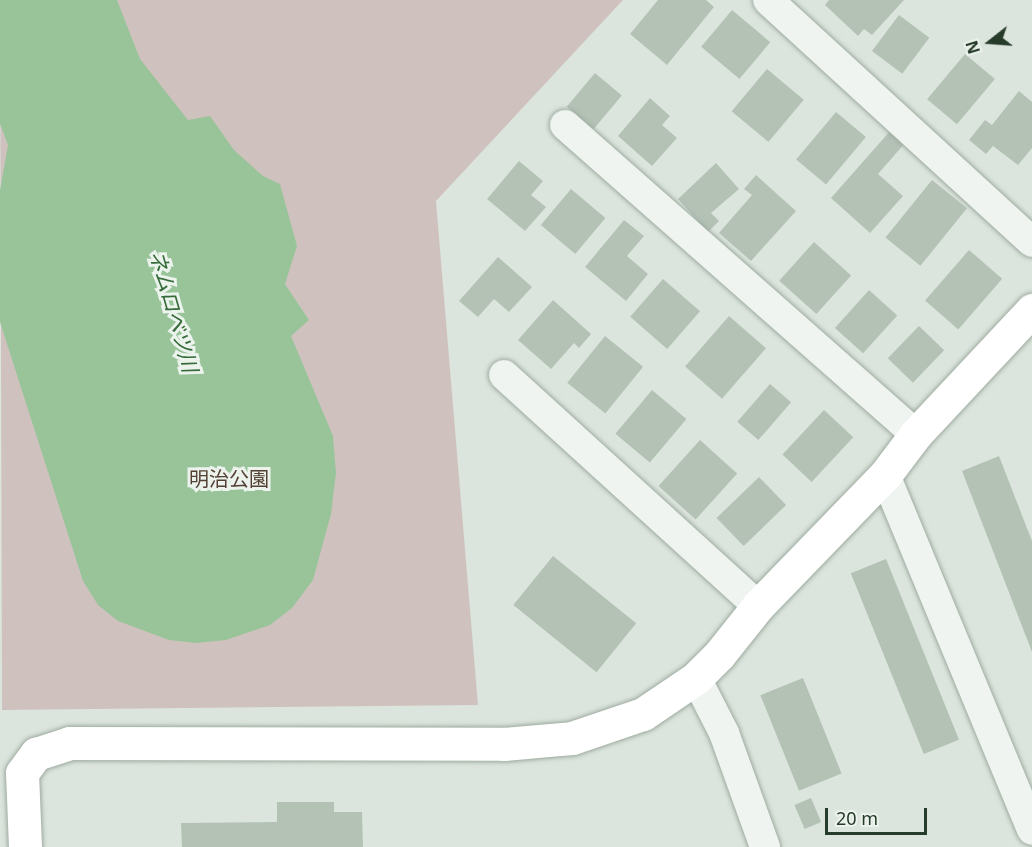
<!DOCTYPE html>
<meta charset="utf-8">
<style>
body{margin:0}
#map{position:relative;width:1032px;height:847px;overflow:hidden;background:#dce5dd;font-family:"Noto Sans","Noto Sans JP",sans-serif}
div>[style]{position:absolute}
.green>*{inset:0;background:#cfc2be}
.water>*{inset:0;background:#99c49a}
.building>*{inset:0;background:#b4c2b6;transform-origin:0 0}
.roads{filter:drop-shadow(0 0 2px #9eaba0) drop-shadow(0 0 2px #9eaba0)}
.street>*{height:30px;margin:-15px;padding:0 15px;transform-origin:15px;border-radius:15px;background:#eff4f0}
.secondary>*{height:33px;margin:-16.5px;padding:0 16.5px;transform-origin:16.5px;border-radius:16.5px;background:#fff}
span{translate:-50% -50%;white-space:nowrap;text-align:center;line-height:1.15;-webkit-text-stroke:6px #ebf3ec;paint-order:stroke}
.park-label{font-size:20px;color:#554035}
.water-label{font-size:21px;color:#346b38;font-style:italic}
.north{position:absolute;left:960px;top:12px;width:60px;height:60px;-webkit-text-stroke:4px #ebf3ec;paint-order:stroke;rotate:253deg;font-size:16px;font-weight:700;line-height:24px;text-align:center;color:#273b2a}
.north::after{content:'';display:block;margin:auto;width:21px;height:27px;background:#273b2a;clip-path:polygon(50% 0,100% 100%,50% 72%,0 100%)}
.scale{position:absolute;left:825px;top:808px;width:102px;height:27px;box-sizing:border-box;border:3px solid #273b2a;border-top:0;padding-left:8px;font-size:18px;line-height:21px;white-space:nowrap;color:#273b2a;-webkit-text-stroke:4px #ebf3ec;paint-order:stroke}
</style>
<div id="map">
<div class="green">
<div style="clip-path:polygon(0 0,623px 0,436px 201px,478px 705px,2px 710px)"></div>
</div>
<div class="water">
<div style="clip-path:polygon(0 0,117px 0,140px 59px,188px 120px,210px 116px,234px 150px,263px 176px,280px 184px,297px 246px,285px 284px,309px 320px,291px 336px,333px 436px,336px 473px,331px 514px,313px 580px,292px 608px,270px 625px,226px 640px,196px 643px,169px 640px,118px 621px,98px 605px,83px 581px,0 322px,0 190px,8px 145px,0 124px)"></div>
</div>
<div class="building">
<div style="clip-path:polygon(658px 0,706px 0,714px 7px,667px 65px,630px 34px)"></div>
<div style="clip-path:polygon(829px 0,904px 0,872px 35px,864px 29px,858px 36px,825px 5px)"></div>
<div style="left:732px;top:10px;width:50px;height:48px;rotate:40deg"></div>
<div style="left:899px;top:15px;width:38px;height:45px;rotate:37deg"></div>
<div style="left:965px;top:54px;width:39px;height:59px;rotate:40deg"></div>
<div style="left:767px;top:69px;width:48px;height:55px;rotate:40deg"></div>
<div style="left:595px;top:73px;width:35px;height:44px;rotate:40deg"></div>
<div style="clip-path:polygon(1019px 91px,1032px 102px,1032px 148px,1018px 165px,993px 146px,986px 154px,969px 140px,985px 120px,992px 125px)"></div>
<div style="clip-path:polygon(650px 98px,670px 116px,662px 125px,677px 138px,652px 166px,618px 136px)"></div>
<div style="left:836px;top:112px;width:39px;height:62px;rotate:40deg"></div>
<div style="clip-path:polygon(891px 130px,905px 143px,878px 174px,903px 196px,870px 233px,831px 198px)"></div>
<div style="clip-path:polygon(519px 161px,543px 181px,531px 195px,546px 207px,525px 231px,487px 199px)"></div>
<div style="clip-path:polygon(716px 163px,739px 189px,711px 213px,719px 221px,708px 232px,678px 199px)"></div>
<div style="clip-path:polygon(756px 175px,796px 211px,751px 261px,719px 233px,752px 195px,744px 189px)"></div>
<div style="left:932px;top:180px;width:45px;height:74px;rotate:39deg"></div>
<div style="left:571px;top:189px;width:45px;height:47px;rotate:40deg"></div>
<div style="clip-path:polygon(624px 220px,644px 236px,627px 256px,648px 274px,626px 301px,585px 267px)"></div>
<div style="left:814px;top:242px;width:50px;height:52px;rotate:42deg"></div>
<div style="left:969px;top:250px;width:44px;height:67px;rotate:41deg"></div>
<div style="clip-path:polygon(498px 257px,532px 287px,509px 312px,494px 299px,478px 317px,459px 301px)"></div>
<div style="left:663px;top:279px;width:49px;height:50px;rotate:41deg"></div>
<div style="left:869px;top:290px;width:38px;height:51px;rotate:42deg"></div>
<div style="clip-path:polygon(553px 300px,591px 334px,579px 348px,574px 343px,551px 369px,518px 340px)"></div>
<div style="left:729px;top:316px;width:49px;height:67px;rotate:41deg"></div>
<div style="left:919px;top:326px;width:35px;height:45px;rotate:44deg"></div>
<div style="left:605px;top:336px;width:49px;height:60px;rotate:39deg"></div>
<div style="left:770px;top:384px;width:28px;height:50px;rotate:41deg"></div>
<div style="left:652px;top:390px;width:45px;height:57px;rotate:40deg"></div>
<div style="left:824px;top:410px;width:40px;height:61px;rotate:43deg"></div>
<div style="left:700px;top:440px;width:50px;height:62px;rotate:42deg"></div>
<div style="clip-path:polygon(999px 456px,1032px 541px,1032px 652px,962px 471px)"></div>
<div style="left:759px;top:477px;width:39px;height:59px;rotate:46deg"></div>
<div style="left:553px;top:556px;width:107px;height:63px;rotate:39deg"></div>
<div style="left:886px;top:559px;width:195px;height:38px;rotate:68deg"></div>
<div style="left:803px;top:678px;width:103px;height:46px;rotate:68deg"></div>
<div style="left:811px;top:798px;width:26px;height:18px;rotate:67deg"></div>
<div style="clip-path:polygon(277px 802px,334px 802px,334px 812px,362px 812px,363px 847px,182px 847px,181px 823px,277px 822px)"></div>
</div>
<div class="roads">
<div class="street">
<div style="left:768px;top:0;width:358px;rotate:42.5deg"></div>
<div style="left:565px;top:125px;width:468px;rotate:41.4deg"></div>
<div style="left:504px;top:375px;width:343px;rotate:42.3deg"></div>
<div style="left:885px;top:475px;width:384px;rotate:67.5deg"></div>
<div style="left:696px;top:678px;width:62px;rotate:63deg"></div>
<div style="left:724px;top:733px;width:121px;rotate:70.2deg"></div>
</div>
<div class="secondary">
<div style="left:25px;top:847px;width:74px;rotate:-92.3deg"></div>
<div style="left:22px;top:773px;width:24px;rotate:-54deg"></div>
<div style="left:36px;top:754px;width:35px;rotate:-18deg"></div>
<div style="left:69px;top:743px;width:435px;rotate:0.1deg"></div>
<div style="left:504px;top:744px;width:68px;rotate:-5deg"></div>
<div style="left:572px;top:738px;width:75px;rotate:-18.7deg"></div>
<div style="left:643px;top:714px;width:64px;rotate:-34.2deg"></div>
<div style="left:696px;top:678px;width:33px;rotate:-45deg"></div>
<div style="left:719px;top:655px;width:63px;rotate:-51.5deg"></div>
<div style="left:758px;top:606px;width:182px;rotate:-45.9deg"></div>
<div style="left:885px;top:475px;width:51px;rotate:-52.9deg"></div>
<div style="left:916px;top:434px;width:170px;rotate:-46.9deg"></div>
</div>
</div>
<div class="park-label">
<span style="left:229px;top:478px">明治公園</span>
</div>
<div class="water-label">
<span style="left:174px;top:311px;rotate:74deg">ネムロベツ川</span>
</div>
<div class="north">N</div>
<div class="scale">20 m</div>
</div>
